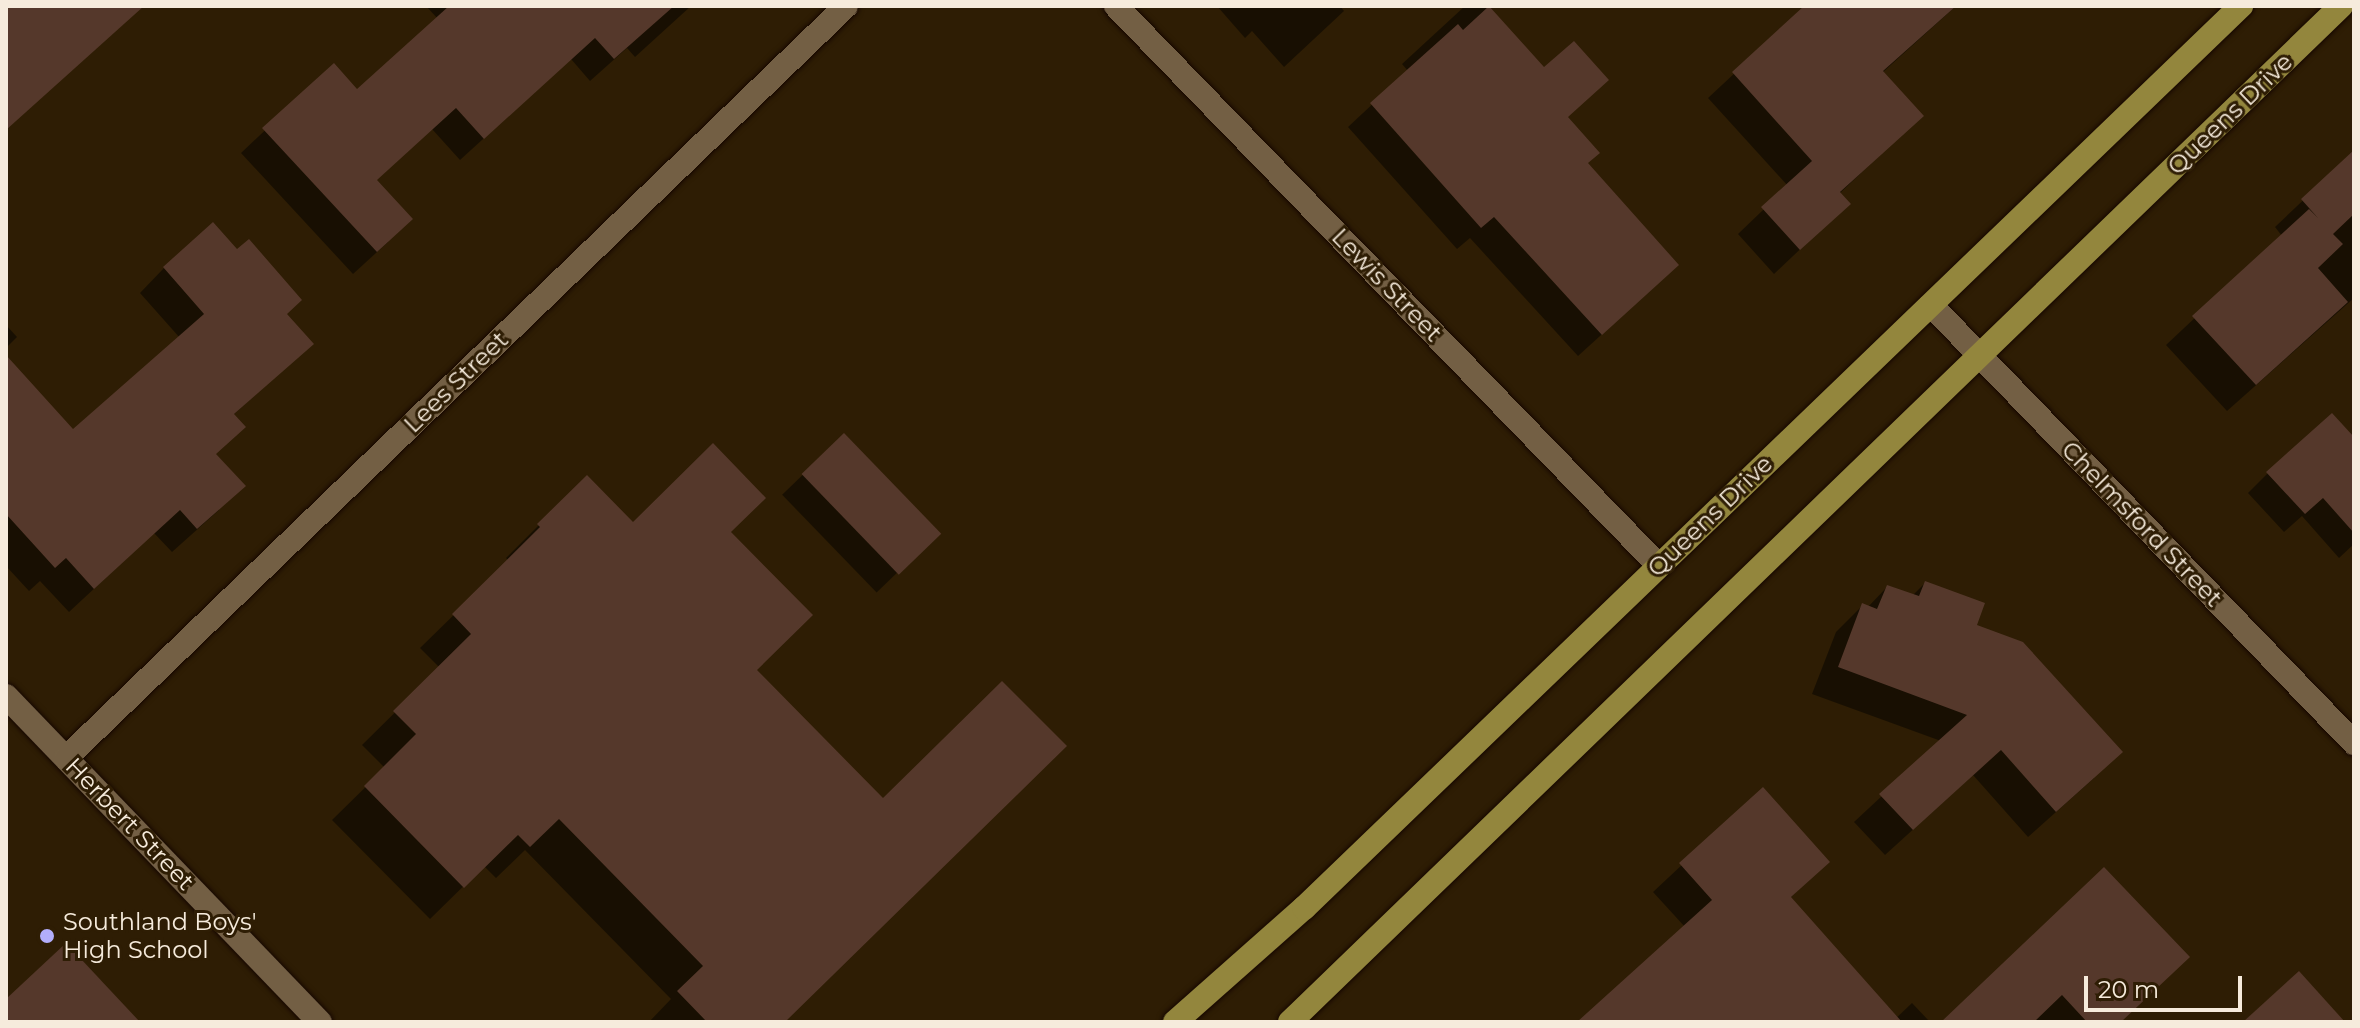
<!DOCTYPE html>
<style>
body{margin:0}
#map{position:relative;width:2360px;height:1028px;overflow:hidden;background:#2e1d04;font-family:Montserrat,sans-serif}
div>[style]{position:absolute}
.shadow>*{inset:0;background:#0007;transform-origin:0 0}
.building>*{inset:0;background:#55382b;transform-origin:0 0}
.roads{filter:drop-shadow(0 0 2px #160700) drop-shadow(0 0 2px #160700)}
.minor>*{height:24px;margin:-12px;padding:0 12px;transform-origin:12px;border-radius:12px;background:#735f44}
.major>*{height:24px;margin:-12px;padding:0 12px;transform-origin:12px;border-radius:12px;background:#93863d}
.dots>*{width:22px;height:22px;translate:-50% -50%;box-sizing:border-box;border:4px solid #2e1d04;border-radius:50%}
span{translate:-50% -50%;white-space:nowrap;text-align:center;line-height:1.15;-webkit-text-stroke:6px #2e1d04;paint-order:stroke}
.street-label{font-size:24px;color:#f6ebdc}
.poi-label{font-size:24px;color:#f6ebdc}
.left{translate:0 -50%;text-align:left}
.frame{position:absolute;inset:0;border:8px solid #f6ebdc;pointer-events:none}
.scale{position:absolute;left:2084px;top:976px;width:158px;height:36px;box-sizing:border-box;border:4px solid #f6ebdc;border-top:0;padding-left:10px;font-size:24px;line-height:28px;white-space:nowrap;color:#f6ebdc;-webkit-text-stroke:6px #2e1d04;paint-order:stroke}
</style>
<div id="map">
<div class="shadow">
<div style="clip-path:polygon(426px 6px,691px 6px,635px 57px,627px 48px,590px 81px,571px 59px,460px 160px,432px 129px,375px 181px,388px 242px,353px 274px,241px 153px,333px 66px,357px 92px,438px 19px)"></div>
<div style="clip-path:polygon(1217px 6px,1340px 6px,1344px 11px,1284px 67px,1252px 31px,1245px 38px)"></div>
<div style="clip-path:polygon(1465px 6px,1487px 6px,1544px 70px,1586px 164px,1654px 287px,1578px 356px,1470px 238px,1457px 249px,1348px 127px,1408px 71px,1402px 64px)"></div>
<div style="clip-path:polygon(1807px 6px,1956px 6px,1882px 73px,1921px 116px,1839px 194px,1848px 204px,1774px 274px,1738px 234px,1788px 186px,1708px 98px)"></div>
<div style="clip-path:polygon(2354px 152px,2354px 298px,2227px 411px,2166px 345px,2282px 236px,2275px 227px)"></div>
<div style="clip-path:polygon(164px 268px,285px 314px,311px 344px,233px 415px,215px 455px,219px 510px,172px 552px,154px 533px,69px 612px,40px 581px,29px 591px,6px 566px,6px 358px,73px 432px,180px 338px,140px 293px)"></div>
<div style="clip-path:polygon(6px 325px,17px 337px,6px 348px)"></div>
<div style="left:844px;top:435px;width:136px;height:86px;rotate:46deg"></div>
<div style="clip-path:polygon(2354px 440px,2354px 544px,2339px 558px,2302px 516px,2284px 532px,2248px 493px,2268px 473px)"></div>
<div style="clip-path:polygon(633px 524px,729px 532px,755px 670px,783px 1022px,649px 1022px,671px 999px,525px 850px,496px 878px,484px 866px,430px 919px,332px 820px,385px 768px,362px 745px,440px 668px,420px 648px,509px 561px,506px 558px,539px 525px)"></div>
<div style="clip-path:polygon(1925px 583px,1975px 627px,2094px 778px,2028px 837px,1973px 775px,1885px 855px,1854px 822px,1941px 741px,1812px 694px,1836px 632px,1862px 606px,1867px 608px,1887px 587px,1912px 596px)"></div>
<div style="clip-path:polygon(1762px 790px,1827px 862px,1789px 899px,1793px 1022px,1580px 1022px,1685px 927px,1653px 892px)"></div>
<div style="clip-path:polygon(2104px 870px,2119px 1022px,1944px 1022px)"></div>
<div style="clip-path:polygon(1912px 1003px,1930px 1022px,1892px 1022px)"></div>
</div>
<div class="building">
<div style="clip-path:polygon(6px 6px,144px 6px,6px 130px)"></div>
<div style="clip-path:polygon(449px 6px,674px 6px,614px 59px,595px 38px,484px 139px,456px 108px,377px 180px,413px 219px,377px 252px,262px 128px,334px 63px,357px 89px)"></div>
<div style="clip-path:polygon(1489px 6px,1544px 67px,1574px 41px,1609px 80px,1568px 117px,1600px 153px,1588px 163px,1679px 265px,1602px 335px,1494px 217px,1481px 228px,1370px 103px,1458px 24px,1463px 30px)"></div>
<div style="clip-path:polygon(1804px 6px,1956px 6px,1883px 71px,1924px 116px,1840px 192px,1851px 204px,1800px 250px,1761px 207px,1812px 161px,1732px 72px)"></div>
<div style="clip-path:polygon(2354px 150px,2354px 214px,2333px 234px,2343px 244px,2318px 268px,2348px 302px,2256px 385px,2192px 316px,2309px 209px,2318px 218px,2301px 199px)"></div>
<div style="clip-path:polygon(213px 222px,237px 249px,249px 239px,302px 300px,287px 314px,314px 344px,234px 414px,246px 427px,216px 454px,246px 486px,197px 529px,180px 510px,94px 589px,66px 558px,55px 568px,6px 514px,6px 355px,73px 429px,204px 314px,163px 267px)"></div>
<div style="clip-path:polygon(2332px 413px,2354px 437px,2354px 533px,2323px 498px,2305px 514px,2266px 472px)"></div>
<div style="left:844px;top:433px;width:140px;height:59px;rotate:46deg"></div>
<div style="clip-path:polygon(713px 443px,766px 498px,731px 532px,813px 615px,757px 670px,883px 798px,1002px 681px,1067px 746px,785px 1022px,707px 1022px,677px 991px,703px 966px,559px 819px,530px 847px,518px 835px,464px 888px,364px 786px,416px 734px,393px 711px,471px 634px,452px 614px,540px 527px,537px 524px,587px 475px,633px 522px)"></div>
<div style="clip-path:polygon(1925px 581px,1985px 603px,1977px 625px,2023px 642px,2123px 752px,2056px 812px,2001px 750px,1913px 830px,1879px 794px,1967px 715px,1838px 667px,1862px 603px,1877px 609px,1887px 585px,1919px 596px)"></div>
<div style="clip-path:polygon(1763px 787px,1830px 862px,1791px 897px,1902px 1022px,1577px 1022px,1712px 900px,1679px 863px)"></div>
<div style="clip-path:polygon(2104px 867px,2190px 957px,2121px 1022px,2087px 1022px,2062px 995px,2034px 1022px,1941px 1022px)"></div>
<div style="clip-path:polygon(66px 943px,140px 1022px,6px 1022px,6px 999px)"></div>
<div style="clip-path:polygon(2299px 971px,2345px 1022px,2243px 1022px)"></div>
</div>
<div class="roads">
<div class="minor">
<div style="left:1116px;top:6px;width:779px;rotate:45.88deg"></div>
<div style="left:1931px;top:305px;width:609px;rotate:46deg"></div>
<div style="left:6px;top:696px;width:453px;rotate:46.1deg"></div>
<div style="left:66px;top:758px;width:1083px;rotate:-43.95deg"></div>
</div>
<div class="major">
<div style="left:1175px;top:1022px;width:172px;rotate:-41.5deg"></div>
<div style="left:1304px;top:908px;width:1301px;rotate:-43.91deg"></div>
<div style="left:1290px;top:1022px;width:1462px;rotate:-44.03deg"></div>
</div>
</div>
<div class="dots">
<div style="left:47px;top:936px;background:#b2adfa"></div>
</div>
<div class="street-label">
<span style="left:2230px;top:114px;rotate:-44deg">Queens Drive</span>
<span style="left:1387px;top:285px;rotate:46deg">Lewis Street</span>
<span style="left:456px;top:382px;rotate:-44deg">Lees Street</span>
<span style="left:1710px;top:516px;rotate:-44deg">Queens Drive</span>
<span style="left:2142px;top:524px;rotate:46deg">Chelmsford Street</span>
<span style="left:130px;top:824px;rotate:46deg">Herbert Street</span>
</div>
<div class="poi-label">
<span class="left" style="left:63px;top:936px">Southland Boys'<br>High School</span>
</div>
<div class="frame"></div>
<div class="scale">20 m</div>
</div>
